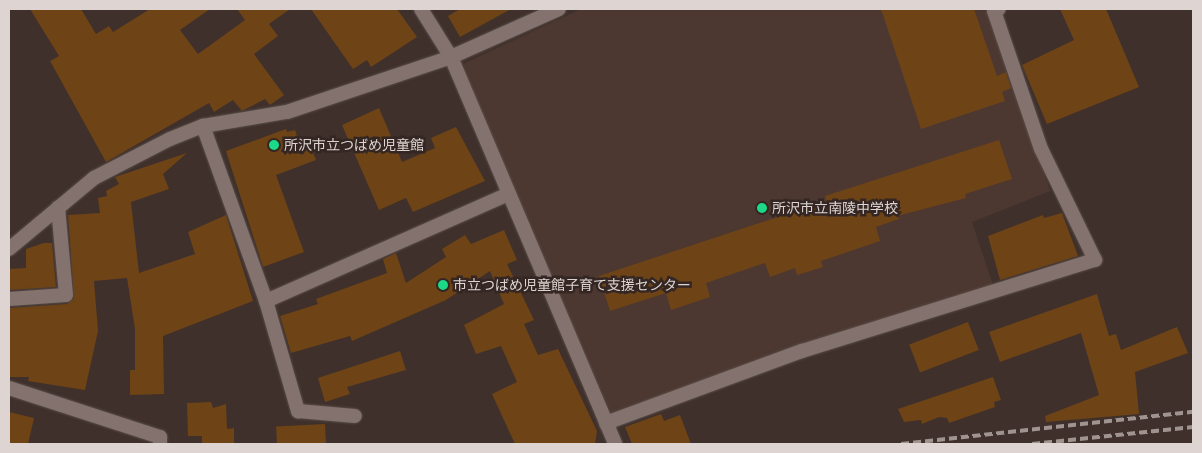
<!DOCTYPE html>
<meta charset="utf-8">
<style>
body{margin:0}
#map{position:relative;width:1202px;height:453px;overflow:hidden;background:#3f302b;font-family:"DejaVu Sans","Noto Sans JP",sans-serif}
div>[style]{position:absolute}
.built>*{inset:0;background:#4d3831}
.building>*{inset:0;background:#6e4316;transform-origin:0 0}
.roads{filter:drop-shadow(0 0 1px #594d49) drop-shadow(0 0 1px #594d49)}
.minor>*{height:14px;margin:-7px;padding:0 7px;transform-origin:7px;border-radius:7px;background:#83726d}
.tertiary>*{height:14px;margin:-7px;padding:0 7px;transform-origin:7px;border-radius:7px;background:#83726d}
.rail>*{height:4px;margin-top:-2px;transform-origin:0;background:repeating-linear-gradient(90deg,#a09491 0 8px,transparent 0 12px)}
.dots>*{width:14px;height:14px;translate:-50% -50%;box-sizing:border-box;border:2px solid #342622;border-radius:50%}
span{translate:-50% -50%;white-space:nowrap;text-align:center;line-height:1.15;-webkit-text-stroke:5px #342622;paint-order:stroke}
.poi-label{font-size:14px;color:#ded5d2}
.left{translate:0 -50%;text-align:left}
.frame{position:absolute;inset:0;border:10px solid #ded5d2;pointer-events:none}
</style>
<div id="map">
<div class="built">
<div style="clip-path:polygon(581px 9px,988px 9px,1050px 191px,972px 222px,994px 288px,612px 414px,510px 194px,463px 64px)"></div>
</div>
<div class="building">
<div style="clip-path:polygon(30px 9px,81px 9px,96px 34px,109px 26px,113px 32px,150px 9px,210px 9px,180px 30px,198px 54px,245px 20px,237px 9px,290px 9px,269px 24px,278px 36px,254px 54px,284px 95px,270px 105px,265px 99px,242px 111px,233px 100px,214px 112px,209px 103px,106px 162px,50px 61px,59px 56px)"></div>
<div style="clip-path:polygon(311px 9px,397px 9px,417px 37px,371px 67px,367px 60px,353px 69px)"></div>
<div style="clip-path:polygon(460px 9px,511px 9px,460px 37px,448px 16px)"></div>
<div style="clip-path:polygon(881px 9px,974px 9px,997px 76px,1006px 72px,1011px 88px,1002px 92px,1005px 101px,921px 129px)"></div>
<div style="clip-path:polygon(1060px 9px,1106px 9px,1139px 87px,1047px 124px,1022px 65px,1074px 40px)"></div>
<div style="clip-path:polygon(379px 108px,402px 162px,435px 148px,431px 138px,456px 127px,485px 181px,413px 212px,406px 198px,379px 210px,342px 125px)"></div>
<div style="clip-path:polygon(286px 129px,287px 132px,295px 130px,301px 146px,309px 143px,316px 160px,276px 175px,304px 252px,263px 267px,226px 151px)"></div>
<div style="clip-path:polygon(999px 140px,1012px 179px,965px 194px,966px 198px,897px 216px,899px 219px,876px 227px,880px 241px,821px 261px,823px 267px,797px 275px,795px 268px,770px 277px,765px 263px,706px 283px,710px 297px,671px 310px,666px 293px,610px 311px,599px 276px,826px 201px,825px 196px)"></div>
<div style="clip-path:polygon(187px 153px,163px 174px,169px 189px,131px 202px,139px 273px,195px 254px,188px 232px,226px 215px,253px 301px,163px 336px,164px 394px,130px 395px,130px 370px,135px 370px,135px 329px,127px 278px,94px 281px,98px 331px,85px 390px,28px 381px,29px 377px,9px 377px,9px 308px,67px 304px,74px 298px,68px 215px,100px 213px,98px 198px,107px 196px,106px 191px,119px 184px,115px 177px)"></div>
<div style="clip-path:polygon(1062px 213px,1078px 256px,1000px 280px,988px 236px,1043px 215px,1044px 218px)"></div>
<div style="clip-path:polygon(504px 230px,517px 260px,507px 264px,534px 320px,524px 324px,538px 355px,558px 349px,597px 431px,595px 444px,515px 444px,492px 394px,517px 382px,501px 346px,476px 354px,464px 325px,504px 304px,490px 271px,446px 300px,352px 341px,350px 336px,291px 353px,280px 316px,318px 304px,316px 299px,387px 273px,383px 259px,396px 253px,406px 283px,446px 257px,442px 249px,465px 235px,471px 244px)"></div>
<div style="clip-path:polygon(44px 243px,52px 243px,56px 287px,9px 290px,9px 269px,26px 268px,26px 249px)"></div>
<div style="clip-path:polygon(1097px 294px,1109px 336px,1116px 334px,1121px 350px,1177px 327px,1188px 353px,1135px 372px,1139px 414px,1046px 422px,1045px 416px,1099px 395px,1081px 333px,1000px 362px,989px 332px)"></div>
<div style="left:968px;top:322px;width:30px;height:63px;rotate:69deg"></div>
<div style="clip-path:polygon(400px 351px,406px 370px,347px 387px,350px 394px,325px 402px,318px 378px)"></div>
<div style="clip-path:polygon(993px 377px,1001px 400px,994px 402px,995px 407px,949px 423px,947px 418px,939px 417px,922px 424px,921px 420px,904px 422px,898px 409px)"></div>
<div style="clip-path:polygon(211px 402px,213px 408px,226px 404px,227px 429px,234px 428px,234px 444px,202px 444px,202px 436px,188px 436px,187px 403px)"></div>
<div style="clip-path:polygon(9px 412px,34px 418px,28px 444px,9px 444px)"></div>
<div style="clip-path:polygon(661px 414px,664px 421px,680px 415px,691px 444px,632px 444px,625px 427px)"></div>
<div style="left:325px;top:424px;width:20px;height:49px;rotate:87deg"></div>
</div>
<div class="roads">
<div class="minor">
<div style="left:203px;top:126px;width:186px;rotate:70.2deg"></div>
<div style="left:266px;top:301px;width:115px;rotate:73.8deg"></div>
<div style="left:298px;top:411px;width:57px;rotate:5deg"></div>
<div style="left:9px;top:249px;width:111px;rotate:-39.9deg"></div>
<div style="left:94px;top:178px;width:85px;rotate:-27.2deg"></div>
<div style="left:170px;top:139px;width:35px;rotate:-22deg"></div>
<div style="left:203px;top:126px;width:85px;rotate:-9.5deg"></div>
<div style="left:287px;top:112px;width:173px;rotate:-18.5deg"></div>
<div style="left:451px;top:57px;width:118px;rotate:-24deg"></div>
<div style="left:9px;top:299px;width:57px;rotate:-4deg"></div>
<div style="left:66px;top:295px;width:88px;rotate:-95.2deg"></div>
<div style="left:266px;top:301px;width:262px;rotate:-23.8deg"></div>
<div style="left:9px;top:388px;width:159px;rotate:18deg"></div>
<div style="left:160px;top:437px;width:7px;rotate:90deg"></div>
<div style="left:606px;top:423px;width:209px;rotate:-20.2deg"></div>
<div style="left:802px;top:351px;width:307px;rotate:-17.3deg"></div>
<div style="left:1095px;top:260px;width:123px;rotate:-115.9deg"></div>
<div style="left:1041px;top:149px;width:146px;rotate:-108.8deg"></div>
<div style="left:994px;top:11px;width:5px;rotate:-22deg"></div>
</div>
<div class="tertiary">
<div style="left:421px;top:9px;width:57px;rotate:58deg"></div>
<div style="left:451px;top:57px;width:420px;rotate:67deg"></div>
</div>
</div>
<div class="rail">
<div style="left:901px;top:444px;width:294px;rotate:-6.3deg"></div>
<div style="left:1032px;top:444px;width:162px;rotate:-6deg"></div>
</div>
<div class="dots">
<div style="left:274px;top:145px;background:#1cd988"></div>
<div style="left:762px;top:208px;background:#1cd988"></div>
<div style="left:443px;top:285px;background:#1cd988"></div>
</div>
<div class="poi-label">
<span class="left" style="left:284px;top:145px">所沢市立つばめ児童館</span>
<span class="left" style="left:772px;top:208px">所沢市立南陵中学校</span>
<span class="left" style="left:453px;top:285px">市立つばめ児童館子育て支援センター</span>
</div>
<div class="frame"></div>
</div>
